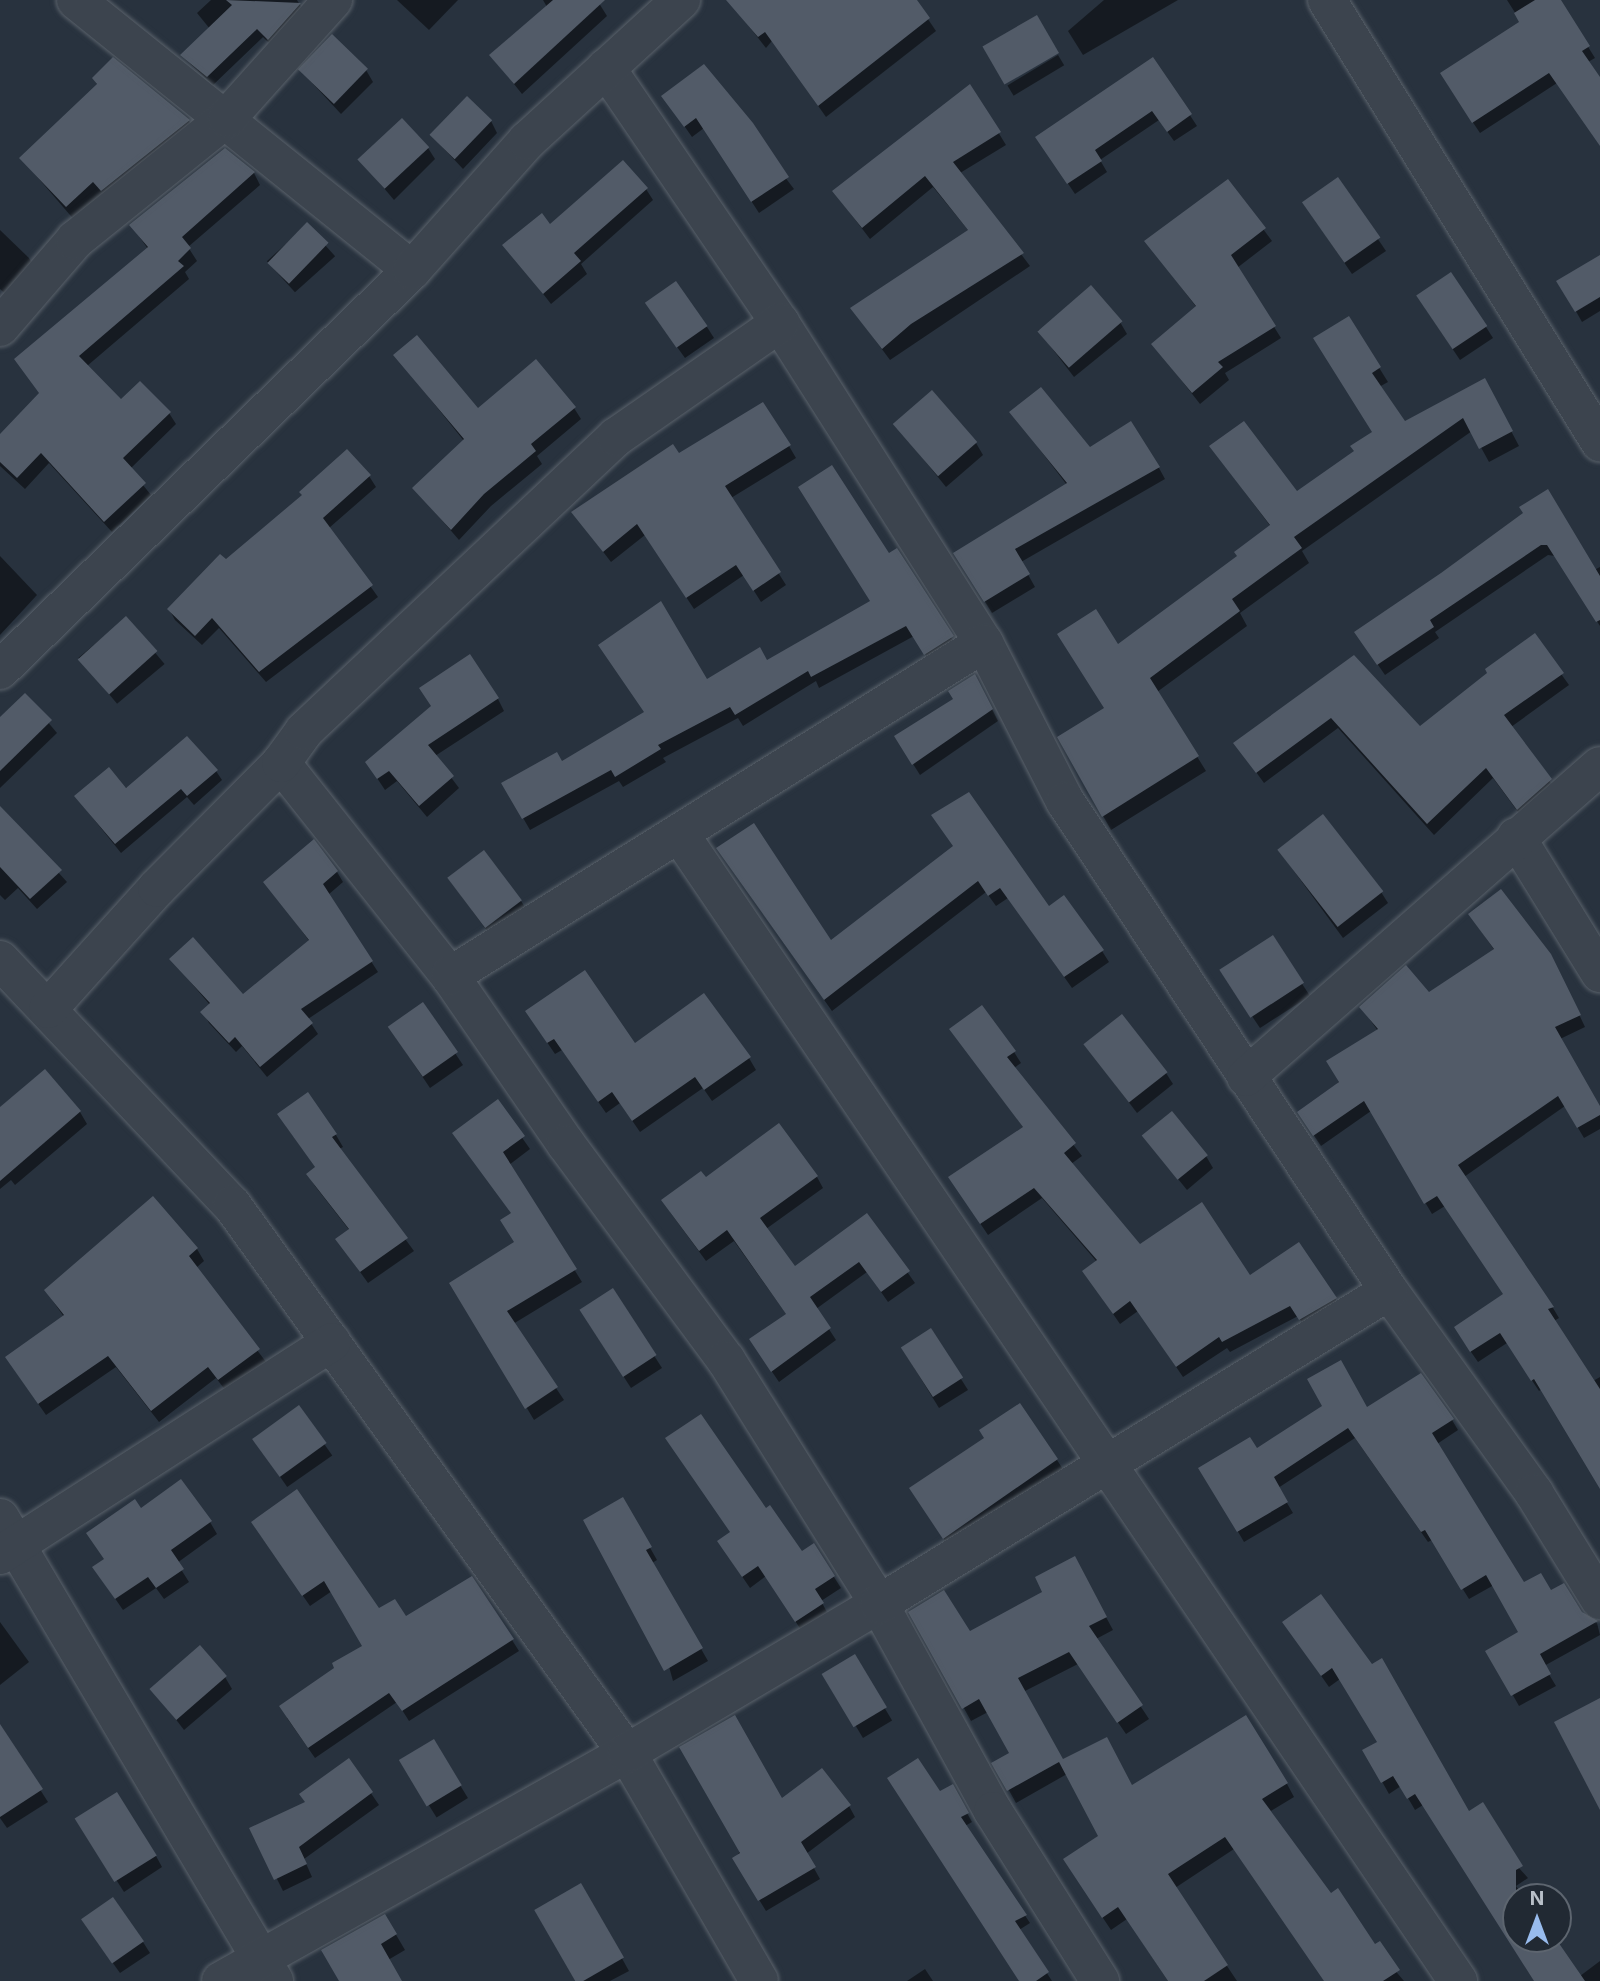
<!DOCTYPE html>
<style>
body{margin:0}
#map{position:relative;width:1600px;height:1981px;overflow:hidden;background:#28323e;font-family:Inter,sans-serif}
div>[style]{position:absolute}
.shadow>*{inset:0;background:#0007;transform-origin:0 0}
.building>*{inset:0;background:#525b68;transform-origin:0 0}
.roads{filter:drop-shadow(0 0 2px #5a626b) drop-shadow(0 0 2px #5a626b)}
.minor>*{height:38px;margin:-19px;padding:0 19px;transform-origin:19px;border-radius:19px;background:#3c444e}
span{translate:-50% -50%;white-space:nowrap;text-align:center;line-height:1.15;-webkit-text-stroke:7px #212933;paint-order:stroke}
.north{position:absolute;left:1502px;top:1883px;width:70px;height:70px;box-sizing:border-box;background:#212933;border:2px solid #5d656f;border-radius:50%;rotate:0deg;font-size:19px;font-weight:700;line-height:28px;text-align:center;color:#b8bfc8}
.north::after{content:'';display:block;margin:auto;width:24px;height:32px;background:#98bbed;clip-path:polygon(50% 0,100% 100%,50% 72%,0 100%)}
</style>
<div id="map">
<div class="shadow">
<div style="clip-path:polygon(211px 0,297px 0,305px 13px,274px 48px,263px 37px,213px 85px,182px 56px,210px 29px,197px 13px)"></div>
<div style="clip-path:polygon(397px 0,458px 0,429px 30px)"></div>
<div style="clip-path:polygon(543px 0,597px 0,607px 16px,522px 94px,491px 55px,547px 7px)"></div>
<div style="clip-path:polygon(750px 0,806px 0,766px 48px,737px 11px)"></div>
<div style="clip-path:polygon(891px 0,915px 0,936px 31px,826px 117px,802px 83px)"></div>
<div style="clip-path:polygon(1104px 0,1178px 0,1083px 55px,1068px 31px)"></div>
<div style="clip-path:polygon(1507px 0,1559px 0,1595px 58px,1588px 62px,1600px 80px,1600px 145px,1557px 83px,1480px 133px,1448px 85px,1521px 22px)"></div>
<div style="left:1058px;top:55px;width:12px;height:59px;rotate:59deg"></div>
<div style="clip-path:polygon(1153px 59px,1197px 126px,1174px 141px,1159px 120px,1100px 160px,1107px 172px,1075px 194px,1044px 148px)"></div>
<div style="clip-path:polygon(702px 68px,794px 189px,759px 213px,704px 128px,692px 137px,664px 97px)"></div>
<div style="clip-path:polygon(366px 70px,373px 82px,341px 114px,301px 71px)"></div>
<div style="clip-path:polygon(94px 79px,189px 121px,198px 137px,76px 222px,21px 158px,98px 86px)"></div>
<div style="clip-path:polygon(970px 86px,1006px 145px,960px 173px,1030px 266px,890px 360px,852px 309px,969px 231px,933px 187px,870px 239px,834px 192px)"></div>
<div style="clip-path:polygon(491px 121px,497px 133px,463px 169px,432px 136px)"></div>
<div style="clip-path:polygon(428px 148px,435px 159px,394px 200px,361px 161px)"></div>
<div style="clip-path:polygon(225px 150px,254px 173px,260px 185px,188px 247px,197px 261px,185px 272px,189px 279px,87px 366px,121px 402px,169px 413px,176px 424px,130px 469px,151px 495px,112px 532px,49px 463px,25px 489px,0 466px,0 437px,40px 394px,148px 249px,131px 225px)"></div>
<div style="clip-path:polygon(1337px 179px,1386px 251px,1352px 274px,1311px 214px)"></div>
<div style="clip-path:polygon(1228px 182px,1272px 241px,1237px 268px,1281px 338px,1225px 373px,1229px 380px,1200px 404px,1153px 344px,1197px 308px,1146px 241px)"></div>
<div style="clip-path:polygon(646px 189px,653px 200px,581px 264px,587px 274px,551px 304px,505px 245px)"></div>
<div style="left:307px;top:225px;width:42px;height:54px;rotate:48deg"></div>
<div style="clip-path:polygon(0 230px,29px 258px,39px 276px,14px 302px,0 289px)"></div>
<div style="clip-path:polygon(1600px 256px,1600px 311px,1582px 322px,1559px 281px)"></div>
<div style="clip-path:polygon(1425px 308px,1486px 327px,1493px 338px,1460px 360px)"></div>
<div style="clip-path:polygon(654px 315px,707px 327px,714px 338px,685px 358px)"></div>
<div style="clip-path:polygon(1348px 318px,1388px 382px,1379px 387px,1404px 423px,1492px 395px,1519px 446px,1489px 462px,1472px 431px,1302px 551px,1309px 563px,1240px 613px,1247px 626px,1157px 692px,1206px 771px,1111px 830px,1059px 738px,1106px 709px,1118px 647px,1239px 557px,1271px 527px,1211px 447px,1297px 494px,1356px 452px,1373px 433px)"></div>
<div style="clip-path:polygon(1120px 322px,1127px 334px,1074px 377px,1038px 330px)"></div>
<div style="clip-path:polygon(395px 355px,478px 410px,574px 408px,581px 419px,537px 456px,542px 464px,491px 506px,459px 540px,414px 488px,464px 441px)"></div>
<div style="clip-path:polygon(1011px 412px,1089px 449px,1159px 468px,1165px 479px,1021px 562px,1035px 587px,992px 613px,962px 565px,1067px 485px)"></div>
<div style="clip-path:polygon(895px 424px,976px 443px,983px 455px,946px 487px)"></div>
<div style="clip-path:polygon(789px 446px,796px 458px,731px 498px,786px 585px,761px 602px,744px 575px,694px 609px,645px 535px,611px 562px,573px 513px,679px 455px)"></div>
<div style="clip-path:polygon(369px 476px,376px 487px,329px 528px,378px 597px,266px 682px,219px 628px,202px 645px,175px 620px,169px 609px,226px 561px)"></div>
<div style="clip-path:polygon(1525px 514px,1594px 570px,1600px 567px,1600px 626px,1555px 556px,1548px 555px,1435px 632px,1439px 638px,1385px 675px,1363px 643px,1443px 574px)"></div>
<div style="clip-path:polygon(888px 555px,959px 648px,932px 665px,914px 636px,819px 688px,816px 681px,743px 726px,738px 718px,663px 758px,666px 762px,623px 787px,619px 781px,530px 830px,503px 783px,562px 763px,706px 682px,767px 662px,872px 602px)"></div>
<div style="clip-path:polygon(0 556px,37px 595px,0 635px)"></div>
<div style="left:126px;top:618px;width:60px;height:62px;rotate:50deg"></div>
<div style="clip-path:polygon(1534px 636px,1569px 685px,1511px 727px,1557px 792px,1524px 820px,1493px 778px,1434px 835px,1338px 728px,1264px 783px,1235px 743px,1354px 657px,1420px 729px)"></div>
<div style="clip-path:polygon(981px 687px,998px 721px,920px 775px,903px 748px,955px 700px)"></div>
<div style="clip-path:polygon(25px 695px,57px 733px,0 788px,0 720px)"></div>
<div style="clip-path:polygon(498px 699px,504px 711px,435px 756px,459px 788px,427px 817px,397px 781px,385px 790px,367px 763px,432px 707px)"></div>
<div style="clip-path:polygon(216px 771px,222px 780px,194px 805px,187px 797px,121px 853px,76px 797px)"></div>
<div style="clip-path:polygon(0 808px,67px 882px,37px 909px,18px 888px,5px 900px,0 895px)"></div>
<div style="clip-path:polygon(955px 847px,1048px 908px,1102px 951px,1109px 962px,1072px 988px,1008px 898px,996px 906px,986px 892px,832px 1011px,725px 860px,831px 943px)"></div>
<div style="clip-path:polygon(1280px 852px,1381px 892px,1388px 903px,1343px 938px)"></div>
<div style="clip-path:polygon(337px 872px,343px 882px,328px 895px,378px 972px,308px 1019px,318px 1034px,267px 1077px,242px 1046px,236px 1052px,209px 1023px,203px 1012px,210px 1005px,171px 959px,243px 997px,310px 942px,266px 883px)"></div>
<div style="clip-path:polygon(449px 879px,521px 901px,528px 912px,493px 939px)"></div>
<div style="clip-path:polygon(1470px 915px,1557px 968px,1585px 1027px,1560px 1039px,1600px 1109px,1600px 1129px,1584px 1138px,1565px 1106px,1464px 1177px,1553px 1308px,1559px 1318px,1554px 1321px,1593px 1381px,1600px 1377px,1600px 1486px,1542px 1389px,1539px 1391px,1507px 1343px,1478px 1362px,1462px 1339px,1505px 1295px,1445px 1206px,1432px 1214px,1371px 1111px,1321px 1146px,1306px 1124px,1378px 1031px,1361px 1007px,1428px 994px,1495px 951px)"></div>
<div style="clip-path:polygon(1272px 938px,1310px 996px,1260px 1028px,1229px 982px)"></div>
<div style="clip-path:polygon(423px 1005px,463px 1065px,430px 1088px,397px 1039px)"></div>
<div style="clip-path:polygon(534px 1023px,635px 1046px,749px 1058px,756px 1070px,712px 1101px,703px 1088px,640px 1132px,620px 1103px,606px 1113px,562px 1050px,555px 1054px)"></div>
<div style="clip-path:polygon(951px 1030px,1014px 1052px,1021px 1063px,1014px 1068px,1082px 1156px,1071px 1164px,1139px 1246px,1335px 1298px,1342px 1310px,1307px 1331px,1298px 1316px,1230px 1352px,1227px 1348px,1183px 1377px,1138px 1311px,1120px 1324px,1084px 1272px,1097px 1262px,1042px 1198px,988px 1235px,957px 1189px,1024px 1128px)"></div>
<div style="clip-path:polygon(1086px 1046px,1166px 1073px,1173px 1084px,1137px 1113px)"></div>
<div style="clip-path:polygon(307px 1095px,336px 1135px,343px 1147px,339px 1149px,414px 1251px,368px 1283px,345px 1251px,350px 1231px,315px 1186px,308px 1174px,316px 1168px,286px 1126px)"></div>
<div style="clip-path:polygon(497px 1102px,530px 1149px,509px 1165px,582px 1282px,513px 1324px,564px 1400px,534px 1420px,452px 1283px,516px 1243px,517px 1219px,462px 1144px)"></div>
<div style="clip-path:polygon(0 1110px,80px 1112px,87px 1124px,15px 1185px,11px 1180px,0 1189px)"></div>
<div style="clip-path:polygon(1144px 1137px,1206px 1156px,1213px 1168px,1187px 1190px)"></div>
<div style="clip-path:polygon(817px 1177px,823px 1188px,766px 1229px,794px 1269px,867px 1215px,915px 1283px,888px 1302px,867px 1272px,816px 1309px,836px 1340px,779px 1382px,758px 1351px,787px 1315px,734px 1241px,706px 1261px,670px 1212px,705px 1180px)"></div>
<div style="clip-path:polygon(152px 1199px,197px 1249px,204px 1261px,196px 1268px,266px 1362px,226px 1391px,216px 1378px,159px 1422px,116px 1367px,46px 1415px,14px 1369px,64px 1317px,46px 1291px)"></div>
<div style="clip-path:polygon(612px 1290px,662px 1368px,631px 1388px,588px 1322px)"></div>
<div style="clip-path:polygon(902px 1348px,961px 1379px,968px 1390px,939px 1408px)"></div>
<div style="left:299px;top:1408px;width:58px;height:55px;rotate:55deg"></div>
<div style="clip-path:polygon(1366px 1410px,1452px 1420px,1458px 1430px,1437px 1444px,1524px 1585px,1550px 1592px,1597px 1623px,1600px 1635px,1544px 1666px,1556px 1686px,1519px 1706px,1488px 1651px,1520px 1633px,1494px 1585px,1469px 1599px,1432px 1540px,1428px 1542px,1355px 1438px,1278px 1488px,1293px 1513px,1244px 1542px,1201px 1468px)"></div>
<div style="clip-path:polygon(1057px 1460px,1064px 1471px,951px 1550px,918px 1500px)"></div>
<div style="clip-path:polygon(623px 1500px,657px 1560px,652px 1563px,708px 1661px,673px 1681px)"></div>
<div style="clip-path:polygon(140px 1510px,210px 1522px,217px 1534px,177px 1563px,189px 1582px,164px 1599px,156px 1588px,123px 1610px,94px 1568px,105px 1560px)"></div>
<div style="clip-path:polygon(765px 1510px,802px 1553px,834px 1577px,841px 1588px,821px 1601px,829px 1616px,803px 1633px,766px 1576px,750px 1588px,726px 1553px)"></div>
<div style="clip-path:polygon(259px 1533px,379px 1611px,512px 1640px,519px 1651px,409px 1721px,397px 1702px,315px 1758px,287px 1718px,364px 1646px,332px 1591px,310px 1606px)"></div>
<div style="clip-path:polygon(1081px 1571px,1113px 1630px,1096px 1639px,1149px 1719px,1126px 1734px,1078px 1664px,1023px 1692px,1062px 1761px,1132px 1787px,1287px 1784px,1294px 1797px,1269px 1812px,1331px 1895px,1404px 1981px,1325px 1981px,1234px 1849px,1175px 1888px,1237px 1981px,1168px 1981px,1127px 1919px,1111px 1930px,1073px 1873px,1100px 1837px,1067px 1774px,1016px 1803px,994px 1763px,1011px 1753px,988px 1712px,971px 1721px,911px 1612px,969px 1633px)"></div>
<div style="clip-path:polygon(1321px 1597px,1469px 1813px,1528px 1878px,1516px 1886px,1524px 1897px,1516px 1897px,1516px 1939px,1553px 1939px,1580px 1976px,1600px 1961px,1600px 1981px,1536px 1981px,1423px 1805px,1415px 1810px,1401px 1786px,1389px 1794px,1365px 1751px,1379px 1743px,1340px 1679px,1329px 1687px,1284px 1623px)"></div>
<div style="clip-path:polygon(0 1622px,29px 1662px,0 1685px)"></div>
<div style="left:854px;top:1657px;width:74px;height:34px;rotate:59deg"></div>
<div style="clip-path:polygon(225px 1677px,232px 1689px,184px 1730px,152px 1688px)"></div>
<div style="clip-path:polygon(0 1727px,48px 1802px,7px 1828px,0 1818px)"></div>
<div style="left:433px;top:1742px;width:66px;height:37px;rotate:58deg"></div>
<div style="clip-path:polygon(349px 1761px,379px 1805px,304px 1859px,312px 1877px,283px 1891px,252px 1829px,307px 1803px)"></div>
<div style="clip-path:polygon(952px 1786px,972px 1822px,965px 1826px,1030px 1923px,1019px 1930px,1052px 1981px,1020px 1981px,940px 1794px)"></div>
<div style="clip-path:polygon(782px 1800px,849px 1806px,855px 1817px,806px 1854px,820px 1879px,766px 1911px,734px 1859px)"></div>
<div style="clip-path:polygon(85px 1831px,156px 1856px,162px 1867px,124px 1892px)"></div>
<div style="clip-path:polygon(581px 1885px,629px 1971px,610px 1981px,576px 1981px,536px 1910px)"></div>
<div style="clip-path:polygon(385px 1916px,405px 1950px,388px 1960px,400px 1981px,341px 1981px)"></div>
<div style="clip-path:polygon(90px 1931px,143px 1942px,150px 1953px,120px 1973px)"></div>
<div style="clip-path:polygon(925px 1969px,933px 1981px,907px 1981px)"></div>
</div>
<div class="building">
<div style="clip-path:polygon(226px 0,301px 3px,268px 40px,257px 29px,207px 77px,180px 55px,232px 5px)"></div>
<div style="clip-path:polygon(553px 0,605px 0,514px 84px,489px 55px)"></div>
<div style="clip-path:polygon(726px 0,917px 0,930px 18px,818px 106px,765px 32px,758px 37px)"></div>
<div style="clip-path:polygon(1535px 0,1561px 0,1590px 46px,1582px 51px,1600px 77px,1600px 146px,1549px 73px,1472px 123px,1440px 73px,1519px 22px,1514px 13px)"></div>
<div style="left:1037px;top:15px;width:44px;height:63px;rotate:60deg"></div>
<div style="left:332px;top:34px;width:50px;height:49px;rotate:44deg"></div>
<div style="clip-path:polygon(113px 57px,190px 120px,101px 191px,93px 182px,66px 207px,19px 158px,97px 84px,92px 78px)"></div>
<div style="clip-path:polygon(1153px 57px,1192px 114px,1167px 132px,1152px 111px,1095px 150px,1102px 161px,1067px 184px,1035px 137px)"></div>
<div style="clip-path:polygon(704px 64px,753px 123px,789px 177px,751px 202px,696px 118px,684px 127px,661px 96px)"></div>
<div style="clip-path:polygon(970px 84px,1001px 132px,953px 162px,1024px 253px,911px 324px,882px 349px,850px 308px,968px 230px,925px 176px,862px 228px,832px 191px)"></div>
<div style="left:467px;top:96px;width:35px;height:54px;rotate:44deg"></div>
<div style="left:402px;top:118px;width:40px;height:61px;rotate:47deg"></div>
<div style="clip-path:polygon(225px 148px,255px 172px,182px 237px,191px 248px,178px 261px,184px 266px,79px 356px,121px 399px,140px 381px,171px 412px,123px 458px,146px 483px,104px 522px,41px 453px,17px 478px,0 462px,0 434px,39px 393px,14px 359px,148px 247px,129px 225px)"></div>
<div style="clip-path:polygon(623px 160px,648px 188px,574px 253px,581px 261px,543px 294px,502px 245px,542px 213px,550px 224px)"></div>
<div style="left:1338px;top:177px;width:74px;height:44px;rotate:55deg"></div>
<div style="clip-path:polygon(1228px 179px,1266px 228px,1231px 255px,1276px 326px,1218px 362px,1223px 367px,1192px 393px,1151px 344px,1196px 306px,1144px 241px)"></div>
<div style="left:307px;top:222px;width:30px;height:57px;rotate:44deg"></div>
<div style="clip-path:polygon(1600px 255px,1600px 297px,1575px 312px,1556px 281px)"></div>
<div style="left:1451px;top:272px;width:65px;height:42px;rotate:56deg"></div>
<div style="left:676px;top:281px;width:55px;height:38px;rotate:55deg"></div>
<div style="left:1091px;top:285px;width:48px;height:71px;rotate:49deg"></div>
<div style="clip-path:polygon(1349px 316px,1381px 367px,1372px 373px,1405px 421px,1485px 378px,1513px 431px,1479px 449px,1463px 418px,1294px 537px,1302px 548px,1232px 599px,1240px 611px,1150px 678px,1199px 756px,1102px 817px,1057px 737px,1104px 708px,1057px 634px,1096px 609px,1118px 644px,1237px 556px,1234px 552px,1270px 525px,1209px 446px,1244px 421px,1297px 491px,1354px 451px,1350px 446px,1372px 432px,1313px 338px)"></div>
<div style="clip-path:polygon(417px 335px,478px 408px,536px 359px,576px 407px,531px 444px,536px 451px,484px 494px,451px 530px,412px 488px,464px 439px,393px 355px)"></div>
<div style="clip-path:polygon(1041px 387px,1090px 447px,1131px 421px,1160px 467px,1015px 549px,1030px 574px,984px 602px,953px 553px,1067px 483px,1009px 412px)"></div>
<div style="left:932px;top:390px;width:69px;height:52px;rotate:49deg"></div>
<div style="clip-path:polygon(763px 402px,791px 445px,725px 486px,781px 572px,753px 591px,736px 565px,686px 598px,637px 524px,603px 552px,571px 512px,673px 444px,679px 453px)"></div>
<div style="clip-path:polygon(347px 449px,371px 475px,323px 518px,373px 585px,259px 672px,212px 618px,195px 636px,167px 609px,220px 554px,226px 559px,302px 495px,299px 492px)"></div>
<div style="clip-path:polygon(832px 465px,889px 553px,897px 548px,954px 636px,924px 655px,906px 626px,811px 677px,808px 671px,735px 715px,730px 707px,658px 745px,661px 749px,615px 777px,611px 770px,522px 819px,501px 783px,557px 752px,562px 761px,644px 712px,598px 645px,661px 601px,707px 679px,760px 647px,767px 660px,870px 601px,798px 487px)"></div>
<div style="clip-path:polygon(1548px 489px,1600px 576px,1600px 620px,1596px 622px,1547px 545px,1541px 545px,1430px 620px,1434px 627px,1377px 665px,1354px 632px,1441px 573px,1523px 513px,1519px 507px)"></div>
<div style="left:126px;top:616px;width:47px;height:65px;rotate:48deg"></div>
<div style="clip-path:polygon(1535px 633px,1564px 673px,1504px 715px,1552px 779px,1517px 810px,1486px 768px,1427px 824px,1331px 718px,1256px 773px,1233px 743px,1354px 655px,1420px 726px,1487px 673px,1485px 669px)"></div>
<div style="clip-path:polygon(470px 654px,499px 698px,428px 745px,454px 776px,419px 806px,389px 771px,377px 779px,365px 762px,431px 706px,419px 688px)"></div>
<div style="clip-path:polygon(975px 674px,993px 709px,912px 765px,894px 736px,953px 699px,948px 691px)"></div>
<div style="clip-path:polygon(25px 693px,52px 720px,0 771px,0 717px)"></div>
<div style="clip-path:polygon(187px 736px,218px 770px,187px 796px,181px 789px,115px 844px,74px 796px,109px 767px,126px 788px)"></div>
<div style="clip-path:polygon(969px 792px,1049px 906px,1064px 895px,1104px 950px,1064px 977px,1000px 888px,988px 896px,978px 881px,824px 1000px,716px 848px,754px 823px,831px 940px,953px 846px,931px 815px)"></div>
<div style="clip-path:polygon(0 806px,62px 870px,30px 899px,0 867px)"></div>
<div style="left:1323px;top:814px;width:98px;height:58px;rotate:52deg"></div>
<div style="clip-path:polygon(314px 839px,338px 871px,323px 884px,373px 961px,301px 1009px,313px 1023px,260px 1067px,235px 1037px,229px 1043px,200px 1012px,210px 1003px,169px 959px,193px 937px,243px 994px,309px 940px,263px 882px)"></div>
<div style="left:484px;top:850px;width:63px;height:46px;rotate:53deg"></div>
<div style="clip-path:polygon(1501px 889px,1551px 954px,1581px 1015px,1555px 1027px,1600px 1106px,1600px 1115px,1577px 1128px,1558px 1096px,1458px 1165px,1554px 1307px,1548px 1309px,1600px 1389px,1600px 1489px,1534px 1379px,1531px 1381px,1500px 1333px,1470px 1352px,1454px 1327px,1503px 1294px,1437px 1196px,1424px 1204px,1364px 1101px,1313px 1136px,1297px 1112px,1339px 1082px,1326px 1061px,1378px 1029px,1359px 1007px,1406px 965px,1429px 992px,1494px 949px,1468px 914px)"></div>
<div style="left:1273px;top:935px;width:57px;height:64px;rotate:57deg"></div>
<div style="clip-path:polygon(585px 970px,635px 1043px,704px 993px,751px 1057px,704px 1090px,695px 1077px,632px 1121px,612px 1092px,598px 1102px,554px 1039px,547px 1043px,525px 1011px)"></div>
<div style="left:423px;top:1002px;width:61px;height:43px;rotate:55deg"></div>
<div style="clip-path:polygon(982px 1005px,1016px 1051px,1007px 1057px,1076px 1143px,1064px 1153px,1140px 1244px,1202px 1202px,1250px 1275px,1299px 1242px,1337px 1298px,1299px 1320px,1290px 1306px,1222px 1342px,1219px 1337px,1176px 1367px,1130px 1301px,1113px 1314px,1082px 1271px,1097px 1260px,1034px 1188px,980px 1224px,948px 1177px,1023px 1127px,949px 1029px)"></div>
<div style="left:1122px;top:1014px;width:74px;height:49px;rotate:52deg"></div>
<div style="clip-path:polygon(45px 1069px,81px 1111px,0 1181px,0 1107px)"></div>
<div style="clip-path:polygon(308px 1092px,337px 1134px,332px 1137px,408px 1238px,360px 1272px,335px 1239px,349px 1229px,306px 1174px,315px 1167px,277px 1114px)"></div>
<div style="clip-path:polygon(498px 1099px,525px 1136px,503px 1152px,577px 1269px,507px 1311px,558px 1387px,525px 1409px,449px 1283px,514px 1242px,500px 1220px,511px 1213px,452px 1133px)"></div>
<div style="left:1172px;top:1111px;width:57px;height:39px;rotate:51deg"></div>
<div style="clip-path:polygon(779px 1123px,818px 1176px,760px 1218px,795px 1266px,867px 1213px,910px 1271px,881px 1292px,859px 1262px,810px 1297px,831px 1328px,771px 1372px,749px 1339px,786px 1314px,727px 1230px,699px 1251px,661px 1200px,701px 1171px,706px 1177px)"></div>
<div style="clip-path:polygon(153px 1196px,198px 1248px,189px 1256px,260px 1349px,218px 1380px,208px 1367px,151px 1411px,108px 1356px,38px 1404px,5px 1357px,64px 1315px,44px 1290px)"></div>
<div style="left:613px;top:1288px;width:80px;height:40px;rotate:57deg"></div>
<div style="left:931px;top:1328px;width:59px;height:36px;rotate:57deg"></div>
<div style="clip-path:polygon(1341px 1360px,1367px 1407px,1421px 1373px,1454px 1419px,1432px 1433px,1524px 1582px,1541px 1573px,1551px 1590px,1564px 1583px,1582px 1612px,1598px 1621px,1540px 1654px,1551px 1674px,1511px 1696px,1485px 1651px,1518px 1632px,1486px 1575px,1461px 1590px,1425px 1530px,1421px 1532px,1348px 1428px,1274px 1477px,1288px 1502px,1237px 1532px,1198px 1468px,1250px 1437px,1257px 1448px,1322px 1406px,1307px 1379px)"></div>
<div style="clip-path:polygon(1020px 1403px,1058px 1459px,943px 1539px,909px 1488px,984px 1438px,979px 1430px)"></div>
<div style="left:299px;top:1405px;width:47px;height:58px;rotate:54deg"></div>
<div style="clip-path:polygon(701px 1414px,766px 1508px,770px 1505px,802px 1551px,814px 1543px,835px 1576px,815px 1589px,824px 1603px,795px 1622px,758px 1566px,742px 1577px,717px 1541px,730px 1532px,665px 1438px)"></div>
<div style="clip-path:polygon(181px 1479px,212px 1521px,171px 1550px,184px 1569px,156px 1588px,148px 1577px,115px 1599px,92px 1567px,104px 1559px,86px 1533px,135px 1499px,141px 1508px)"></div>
<div style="clip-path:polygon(297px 1489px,379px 1608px,395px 1599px,406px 1616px,472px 1576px,514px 1639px,402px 1711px,389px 1693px,308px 1748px,279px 1706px,334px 1668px,332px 1663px,362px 1646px,324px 1581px,302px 1596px,251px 1522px)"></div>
<div style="clip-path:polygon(623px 1497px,652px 1547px,646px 1550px,703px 1648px,664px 1671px,583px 1520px)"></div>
<div style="clip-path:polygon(1075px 1556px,1107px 1617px,1089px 1626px,1143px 1705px,1117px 1723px,1069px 1652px,1018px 1678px,1063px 1759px,1107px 1737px,1132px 1785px,1246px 1715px,1288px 1783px,1262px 1799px,1331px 1893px,1338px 1888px,1375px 1944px,1380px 1941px,1400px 1970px,1383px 1981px,1324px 1981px,1225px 1837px,1168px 1874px,1228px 1965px,1204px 1981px,1168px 1981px,1118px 1907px,1102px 1918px,1063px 1859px,1098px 1836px,1059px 1762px,1007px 1791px,991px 1763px,1009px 1753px,979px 1699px,962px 1709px,908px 1612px,944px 1590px,970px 1631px,1042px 1592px,1035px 1577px)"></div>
<div style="clip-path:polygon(1321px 1594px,1372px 1664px,1382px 1658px,1469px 1811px,1483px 1802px,1523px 1866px,1516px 1870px,1516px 1939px,1556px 1939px,1585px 1981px,1534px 1981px,1415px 1794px,1407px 1799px,1393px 1776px,1381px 1783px,1362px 1750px,1377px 1742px,1332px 1668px,1321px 1676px,1282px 1622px)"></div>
<div style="left:200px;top:1645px;width:41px;height:67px;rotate:49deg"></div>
<div style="left:855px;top:1654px;width:62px;height:39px;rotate:59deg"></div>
<div style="clip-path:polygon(1600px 1698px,1600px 1810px,1554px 1722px)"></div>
<div style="clip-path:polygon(735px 1715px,782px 1798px,822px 1768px,851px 1805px,801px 1842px,816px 1867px,758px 1901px,732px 1858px,740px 1853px,679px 1747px)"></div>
<div style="clip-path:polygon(0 1724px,43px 1789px,0 1817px)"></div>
<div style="left:434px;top:1739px;width:54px;height:41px;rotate:59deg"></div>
<div style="clip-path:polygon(349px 1758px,373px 1792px,299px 1847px,307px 1864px,274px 1880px,249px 1828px,305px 1802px,299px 1794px)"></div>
<div style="clip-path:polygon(918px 1758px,940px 1791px,953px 1784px,969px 1813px,961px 1817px,1027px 1915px,1015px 1921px,1049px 1972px,1036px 1981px,1019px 1981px,887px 1778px)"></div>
<div style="left:117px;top:1792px;width:75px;height:50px;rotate:58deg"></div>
<div style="left:581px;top:1883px;width:86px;height:54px;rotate:60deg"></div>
<div style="left:113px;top:1897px;width:54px;height:39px;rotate:55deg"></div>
<div style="clip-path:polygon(385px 1914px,397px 1934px,381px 1944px,402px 1981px,339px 1981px,321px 1950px)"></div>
</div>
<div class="roads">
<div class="minor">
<div style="left:76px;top:0;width:431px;rotate:38.8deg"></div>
<div style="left:1327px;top:0;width:520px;rotate:58.3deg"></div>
<div style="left:606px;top:68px;width:309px;rotate:55.7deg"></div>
<div style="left:780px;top:323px;width:379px;rotate:57.5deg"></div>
<div style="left:984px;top:643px;width:178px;rotate:62.9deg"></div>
<div style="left:1065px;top:801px;width:587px;rotate:56.53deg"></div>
<div style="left:1389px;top:1291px;width:249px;rotate:54.3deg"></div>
<div style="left:1534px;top:1493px;width:126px;rotate:58.3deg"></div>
<div style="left:0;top:327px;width:115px;rotate:-49.2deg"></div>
<div style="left:75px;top:240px;width:195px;rotate:-38.8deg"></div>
<div style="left:227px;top:118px;width:159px;rotate:-48.1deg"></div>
<div style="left:0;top:670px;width:574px;rotate:-44.15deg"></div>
<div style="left:412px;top:270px;width:173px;rotate:-48.3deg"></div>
<div style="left:527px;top:141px;width:209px;rotate:-42.5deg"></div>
<div style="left:281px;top:763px;width:272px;rotate:51.6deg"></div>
<div style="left:450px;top:976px;width:204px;rotate:55.4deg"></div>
<div style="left:566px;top:1144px;width:269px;rotate:53.5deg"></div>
<div style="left:726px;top:1360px;width:288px;rotate:57.9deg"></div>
<div style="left:879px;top:1604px;width:236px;rotate:61.2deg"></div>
<div style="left:993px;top:1811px;width:201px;rotate:57.8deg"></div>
<div style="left:681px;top:836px;width:1384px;rotate:55.84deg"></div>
<div style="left:1516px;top:837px;width:160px;rotate:58.3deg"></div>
<div style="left:0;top:960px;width:337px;rotate:46.6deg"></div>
<div style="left:232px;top:1205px;width:676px;rotate:54.22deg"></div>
<div style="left:627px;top:1753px;width:263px;rotate:59.9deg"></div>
<div style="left:450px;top:976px;width:629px;rotate:-31.95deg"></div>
<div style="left:48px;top:1009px;width:163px;rotate:-48deg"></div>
<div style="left:157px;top:888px;width:176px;rotate:-45.2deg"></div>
<div style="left:281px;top:763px;width:39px;rotate:-54deg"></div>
<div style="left:304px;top:731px;width:429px;rotate:-43.3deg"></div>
<div style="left:616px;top:437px;width:200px;rotate:-34.8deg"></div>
<div style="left:1246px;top:1077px;width:471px;rotate:-41.3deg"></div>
<div style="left:0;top:1518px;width:538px;rotate:59.38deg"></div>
<div style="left:0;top:1555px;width:394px;rotate:-32.7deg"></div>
<div style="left:221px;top:1981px;width:466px;rotate:-29.3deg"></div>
<div style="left:627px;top:1753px;width:293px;rotate:-30.6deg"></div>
<div style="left:879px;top:1604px;width:598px;rotate:-31.54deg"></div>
</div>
</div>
<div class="north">N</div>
</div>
